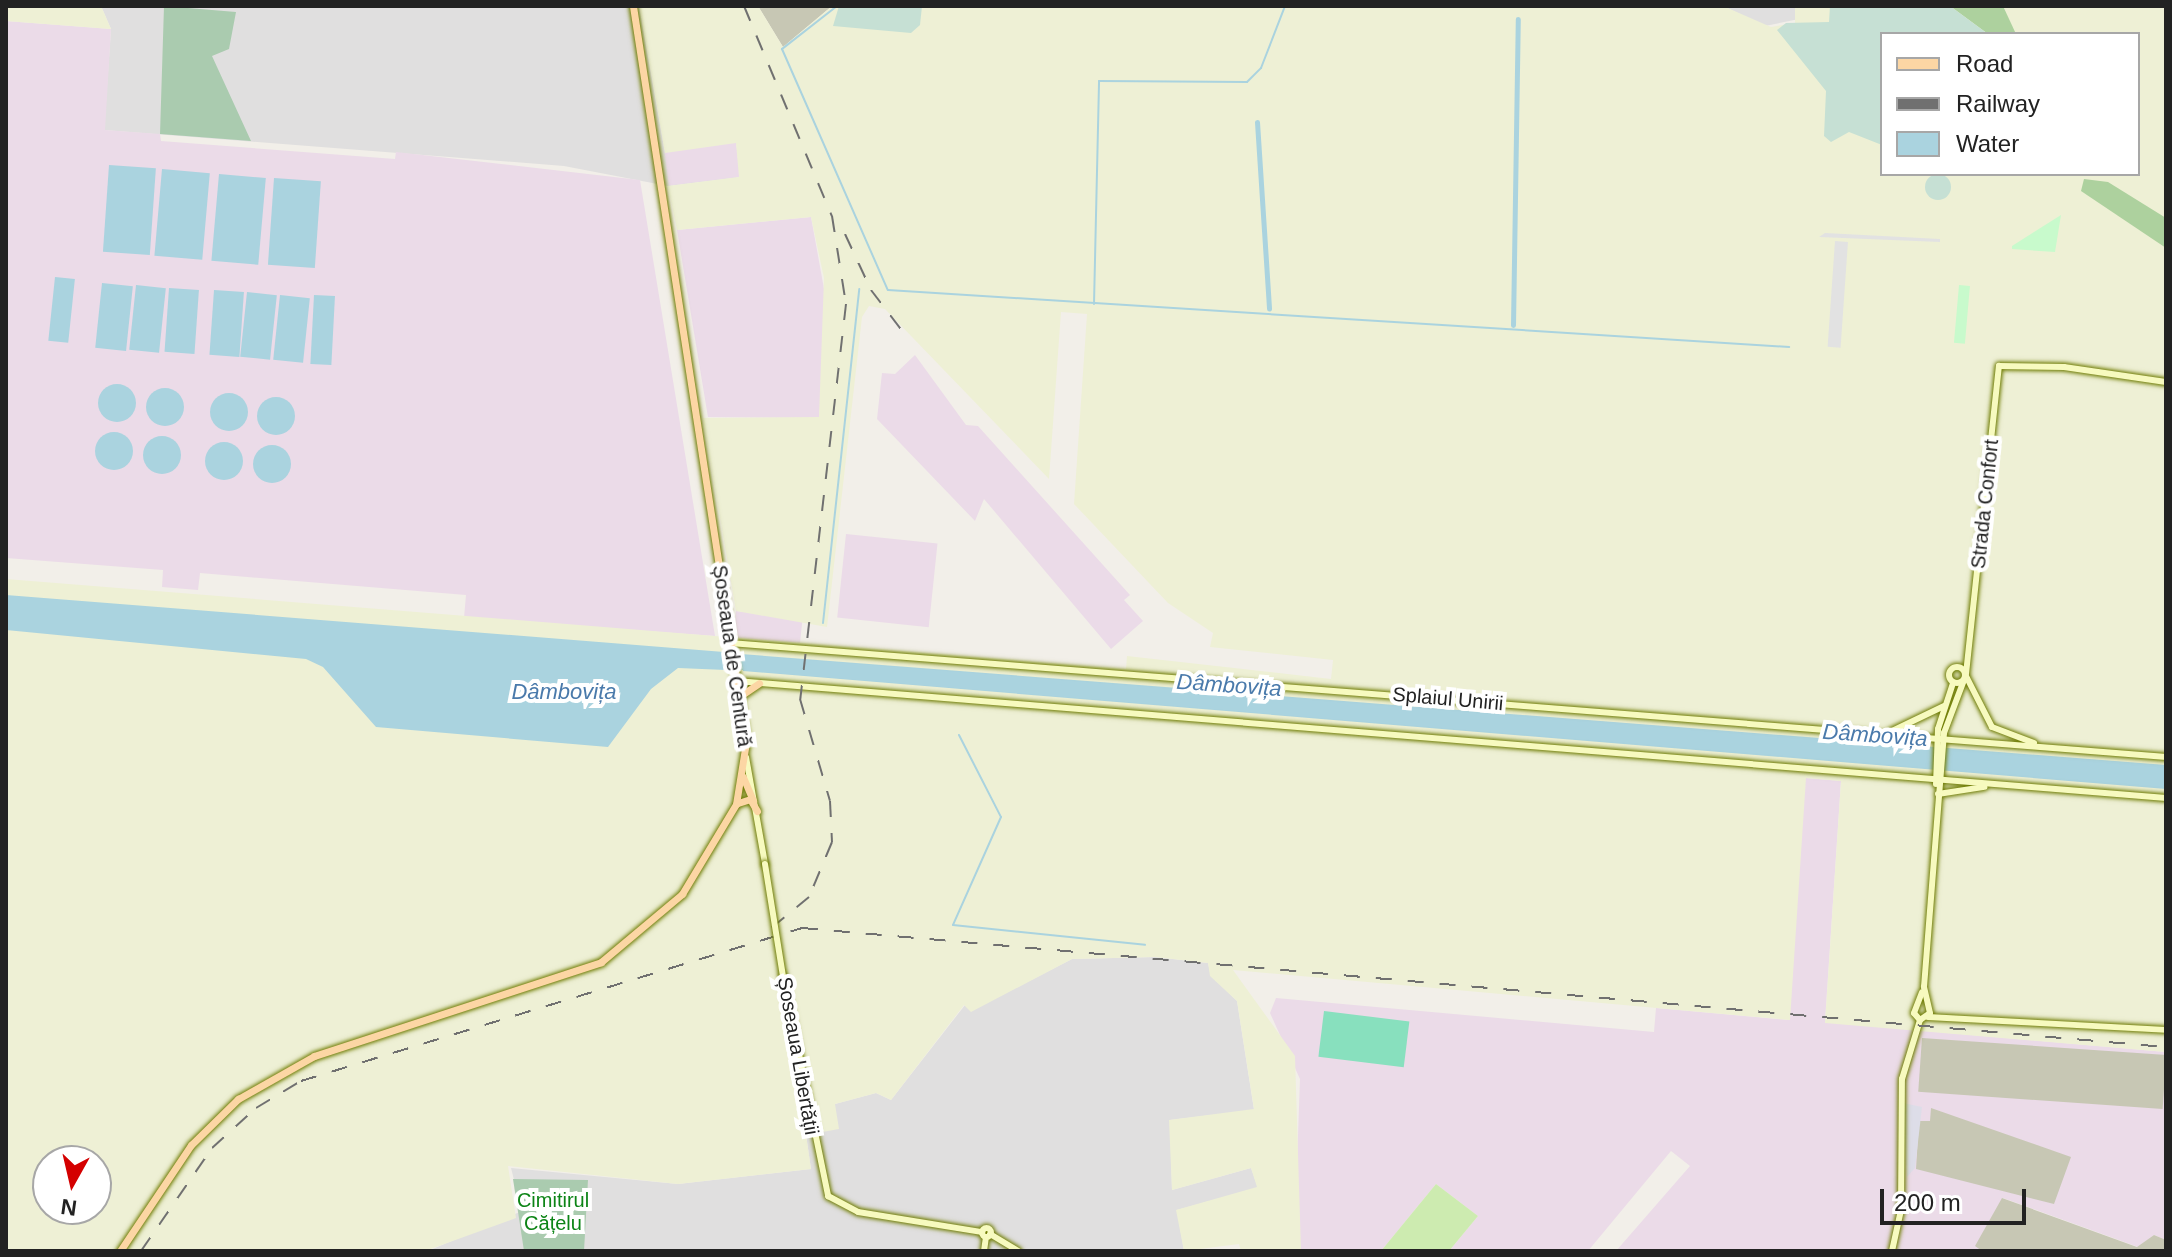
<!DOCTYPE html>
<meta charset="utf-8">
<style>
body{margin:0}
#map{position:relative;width:2172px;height:1257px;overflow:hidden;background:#f2efe9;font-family:Arial,sans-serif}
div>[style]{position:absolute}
.residential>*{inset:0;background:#e0dfdf}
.industrial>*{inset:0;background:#ebdbe8;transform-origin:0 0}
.construction>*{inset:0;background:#c7c7b4;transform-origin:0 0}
.farmland>*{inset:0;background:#eef0d5}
.grass>*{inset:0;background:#cdebb0}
.forest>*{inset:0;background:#add19e}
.wetland>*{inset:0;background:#c6e0d4}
.round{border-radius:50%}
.cemetery>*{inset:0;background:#aacbaf}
.park>*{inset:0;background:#c8facc;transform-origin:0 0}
.pitch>*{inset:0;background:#88e0be;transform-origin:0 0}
.parking>*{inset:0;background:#e2e2e2;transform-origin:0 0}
.plaza>*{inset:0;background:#dddde8}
.water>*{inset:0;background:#aad3df;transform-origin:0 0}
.stream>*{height:2px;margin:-1px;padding:0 1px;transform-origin:1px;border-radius:1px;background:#aad3df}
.canal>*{height:5px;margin:-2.5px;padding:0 2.5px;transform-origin:2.5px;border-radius:2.5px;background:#aad3df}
.river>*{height:9px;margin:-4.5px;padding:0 4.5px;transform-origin:4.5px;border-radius:4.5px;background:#aad3df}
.roads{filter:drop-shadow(0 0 2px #707d05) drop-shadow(0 0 2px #707d05)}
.secondary>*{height:6px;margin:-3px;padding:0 3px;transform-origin:3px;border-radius:3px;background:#f7fabf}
.secondary>.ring{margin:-3px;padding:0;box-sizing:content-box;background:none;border:6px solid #f7fabf;border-radius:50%}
.primary>*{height:7px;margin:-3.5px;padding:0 3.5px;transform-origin:3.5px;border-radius:3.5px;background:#fcd6a4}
.rail>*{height:2px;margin-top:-1px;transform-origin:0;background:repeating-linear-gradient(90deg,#707070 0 16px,transparent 0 32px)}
.bridges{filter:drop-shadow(0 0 2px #707d05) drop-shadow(0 0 2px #707d05)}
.secondary-bridge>*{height:6px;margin:-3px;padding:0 3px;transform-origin:3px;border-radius:3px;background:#f7fabf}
span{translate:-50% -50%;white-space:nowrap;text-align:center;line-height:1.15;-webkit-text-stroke:8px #fff;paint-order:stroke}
.street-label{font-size:20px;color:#222}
.park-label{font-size:20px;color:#0c8416}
.water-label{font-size:22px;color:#4a7aab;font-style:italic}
.frame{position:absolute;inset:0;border:8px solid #222;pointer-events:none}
.legend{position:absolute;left:1880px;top:32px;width:260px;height:144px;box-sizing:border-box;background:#fff;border:2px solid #a7a7a7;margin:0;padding:10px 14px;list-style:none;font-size:24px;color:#222}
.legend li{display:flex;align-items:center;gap:16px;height:40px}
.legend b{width:40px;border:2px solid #a7a7a7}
.north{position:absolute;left:32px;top:1145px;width:80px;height:80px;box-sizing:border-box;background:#fff;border:2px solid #a7a7a7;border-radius:50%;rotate:188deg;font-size:22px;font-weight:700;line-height:32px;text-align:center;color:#222}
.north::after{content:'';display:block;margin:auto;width:28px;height:36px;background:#d40000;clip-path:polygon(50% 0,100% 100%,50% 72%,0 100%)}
.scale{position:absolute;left:1880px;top:1189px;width:146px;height:36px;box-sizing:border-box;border:4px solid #222;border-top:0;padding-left:10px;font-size:24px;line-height:28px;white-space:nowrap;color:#222;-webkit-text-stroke:6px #fff;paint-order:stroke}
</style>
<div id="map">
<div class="residential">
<div style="clip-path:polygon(101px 6px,639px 6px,665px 153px,740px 177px,668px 186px,564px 166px,104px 130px,111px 29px)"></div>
<div style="clip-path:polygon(1723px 6px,1795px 6px,1799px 19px,1765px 26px)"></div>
<div style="clip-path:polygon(1155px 957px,1208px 963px,1211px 976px,1237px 1001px,1254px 1110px,1170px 1120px,1172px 1190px,1251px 1168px,1258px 1188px,1177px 1210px,1184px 1251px,428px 1251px,522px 1211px,511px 1168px,678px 1184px,811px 1169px,806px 1135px,835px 1104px,876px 1093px,891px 1100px,965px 1005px,971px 1011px,1072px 959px)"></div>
</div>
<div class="industrial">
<div style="clip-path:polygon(6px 21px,111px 29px,105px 130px,160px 134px,161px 141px,395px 159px,396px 152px,640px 180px,715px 636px,464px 618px,466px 595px,200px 573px,198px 590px,162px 587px,163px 570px,6px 558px)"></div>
<div style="left:736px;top:142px;width:35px;height:72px;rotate:83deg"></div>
<div style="clip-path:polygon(811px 217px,828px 311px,819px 418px,708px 417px,677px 230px)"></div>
<div style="clip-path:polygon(915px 355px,966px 425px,978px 426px,1130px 595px,1124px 600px,1143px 621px,1111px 649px,984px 499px,975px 521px,877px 419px,882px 373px,895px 374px)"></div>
<div style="left:846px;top:534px;width:92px;height:84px;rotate:6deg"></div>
<div style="left:736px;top:611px;width:67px;height:27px;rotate:6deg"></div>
<div style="clip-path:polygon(1805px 778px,1841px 781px,1825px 1022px,2166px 1052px,2166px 1240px,2154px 1235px,2138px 1247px,2003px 1198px,1982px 1251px,1616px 1251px,1690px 1166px,1671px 1151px,1588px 1251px,1449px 1251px,1478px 1216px,1436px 1184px,1381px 1251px,1301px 1251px,1295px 1219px,1300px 1079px,1270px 1013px,1276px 998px,1654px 1032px,1656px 1008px,1789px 1020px)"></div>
</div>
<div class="construction">
<div style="clip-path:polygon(758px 6px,832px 6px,783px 47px)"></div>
<div style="left:1922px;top:1038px;width:245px;height:54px;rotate:4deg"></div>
<div style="clip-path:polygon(1931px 1108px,2071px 1157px,2054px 1204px,1916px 1169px,1919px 1121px,1930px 1121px)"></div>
<div style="clip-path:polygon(2002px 1198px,2137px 1247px,2154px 1235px,2166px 1240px,2166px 1251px,1982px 1251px,1975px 1246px)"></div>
</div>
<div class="farmland">
<div style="clip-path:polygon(6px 6px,101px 6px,111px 29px,6px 21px)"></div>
<div style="clip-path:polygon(evenodd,640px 6px,758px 6px,783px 47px,832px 6px,1723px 6px,1771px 27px,1795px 23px,1795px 6px,2166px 6px,2166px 1052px,1825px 1023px,1841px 781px,1806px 778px,1790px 1020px,1233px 970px,1295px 1056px,1301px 1251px,1241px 1251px,1239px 1244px,1184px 1251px,1176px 1210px,1257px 1187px,1251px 1168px,1172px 1190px,1169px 1120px,1254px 1109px,1237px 1001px,1210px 976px,1208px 963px,1155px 957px,1072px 959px,971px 1012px,964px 1005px,891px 1100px,876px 1093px,835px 1104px,839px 1129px,806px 1135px,811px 1169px,678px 1184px,508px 1166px,516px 1218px,425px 1251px,6px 1251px,6px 579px,1126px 669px,1127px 656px,1331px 679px,1333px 660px,1210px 647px,1213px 633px,1168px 603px,1074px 504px,1087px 314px,1061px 312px,1049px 479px,885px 309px,869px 306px,862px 317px,827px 627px,736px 611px,703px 418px,819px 417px,824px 278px,811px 217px,677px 230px,668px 186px,739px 177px,736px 143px,665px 153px,640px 6px,1882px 34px,2138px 34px,2138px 174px,1882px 174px,1882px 34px,640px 6px,48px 1161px,96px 1161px,96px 1209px,48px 1209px,48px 1161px)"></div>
</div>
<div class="grass">
<div style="clip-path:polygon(1436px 1184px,1478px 1216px,1449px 1251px,1381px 1251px)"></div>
</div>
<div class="forest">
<div style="clip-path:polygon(1950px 6px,2003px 6px,2016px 34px,1988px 34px)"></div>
<div style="clip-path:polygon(2084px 179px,2108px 182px,2166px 218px,2166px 248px,2081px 191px)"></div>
</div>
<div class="wetland">
<div style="clip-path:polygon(839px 6px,922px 6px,920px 25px,911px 33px,833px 26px)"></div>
<div style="clip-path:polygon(1830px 6px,1950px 6px,1988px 34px,1882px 34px,1882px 145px,1849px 132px,1831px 142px,1824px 136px,1826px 91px,1777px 30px,1786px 23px,1829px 22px)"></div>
<div class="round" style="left:1925px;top:174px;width:26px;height:26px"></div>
</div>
<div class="cemetery">
<div style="clip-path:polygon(164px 6px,236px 12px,229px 49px,212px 56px,251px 141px,160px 134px)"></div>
<div style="clip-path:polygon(513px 1179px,588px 1180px,584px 1251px,524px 1251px)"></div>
</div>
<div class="park">
<div style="clip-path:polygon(2061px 215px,2055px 252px,2012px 249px,2012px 246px)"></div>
<div style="left:1959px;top:285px;width:11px;height:58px;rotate:5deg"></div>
</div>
<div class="pitch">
<div style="left:1324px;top:1011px;width:86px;height:46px;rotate:7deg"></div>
</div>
<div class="parking">
<div style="clip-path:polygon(1825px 233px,1940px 239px,1940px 242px,1819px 237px)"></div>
<div style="left:1835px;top:241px;width:13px;height:106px;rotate:4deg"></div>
</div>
<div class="plaza">
<div style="clip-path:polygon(1903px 1103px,1922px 1107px,1915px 1168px,1907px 1177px)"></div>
</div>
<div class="water">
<div style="left:109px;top:165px;width:47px;height:87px;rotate:4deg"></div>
<div style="left:162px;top:169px;width:48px;height:87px;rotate:5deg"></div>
<div style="left:219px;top:174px;width:47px;height:87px;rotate:5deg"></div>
<div style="left:274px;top:178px;width:47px;height:87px;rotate:4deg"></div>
<div style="left:55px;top:277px;width:20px;height:64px;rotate:6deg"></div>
<div style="left:102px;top:283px;width:31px;height:65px;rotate:6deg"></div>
<div style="left:136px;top:285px;width:30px;height:65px;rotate:6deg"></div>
<div style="left:169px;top:288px;width:30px;height:64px;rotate:4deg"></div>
<div style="left:214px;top:290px;width:30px;height:65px;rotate:4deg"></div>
<div style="left:247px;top:292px;width:30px;height:65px;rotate:6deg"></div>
<div style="left:280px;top:295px;width:30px;height:65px;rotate:6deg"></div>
<div style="left:314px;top:295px;width:21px;height:69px;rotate:3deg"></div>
<div class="round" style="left:98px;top:384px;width:38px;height:38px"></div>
<div class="round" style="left:146px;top:388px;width:38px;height:38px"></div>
<div class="round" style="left:210px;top:393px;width:38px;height:38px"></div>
<div class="round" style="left:257px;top:397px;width:38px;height:38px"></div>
<div class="round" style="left:95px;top:432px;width:38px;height:38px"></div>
<div class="round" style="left:143px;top:436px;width:38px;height:38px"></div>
<div class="round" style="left:205px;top:442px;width:38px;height:38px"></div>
<div class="round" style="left:253px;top:445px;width:38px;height:38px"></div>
<div style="clip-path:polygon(6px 595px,724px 652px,726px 670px,678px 668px,651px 689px,608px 747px,376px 727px,323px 667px,306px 659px,6px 630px)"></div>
<div style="clip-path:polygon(741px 654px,2166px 765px,2166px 789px,743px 671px)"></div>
</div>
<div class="stream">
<div style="left:837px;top:6px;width:70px;rotate:142deg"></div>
<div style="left:782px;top:49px;width:263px;rotate:66.3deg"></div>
<div style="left:888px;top:290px;width:903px;rotate:3.62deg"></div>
<div style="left:1094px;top:304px;width:223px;rotate:-88.7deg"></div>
<div style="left:1099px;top:81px;width:148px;rotate:0.4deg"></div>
<div style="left:1247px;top:82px;width:20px;rotate:-45deg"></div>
<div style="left:1261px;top:68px;width:66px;rotate:-68.8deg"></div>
<div style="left:823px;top:623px;width:336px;rotate:-83.8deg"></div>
<div style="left:959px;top:735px;width:92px;rotate:62.9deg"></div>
<div style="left:1001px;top:817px;width:118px;rotate:114deg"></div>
<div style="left:953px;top:925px;width:193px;rotate:5.9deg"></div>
</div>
<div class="canal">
<div style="left:1257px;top:122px;width:187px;rotate:86.3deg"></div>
<div style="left:1513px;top:325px;width:306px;rotate:-89.1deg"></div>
</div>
<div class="river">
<div style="left:714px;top:663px;width:41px;rotate:4.2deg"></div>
</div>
<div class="roads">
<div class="secondary">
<div style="left:730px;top:643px;width:1441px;rotate:4.54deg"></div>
<div class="ring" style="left:1949px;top:667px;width:10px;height:10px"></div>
<div style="left:1966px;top:674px;width:310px;rotate:-83.9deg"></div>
<div style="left:1999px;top:366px;width:65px;rotate:0.9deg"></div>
<div style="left:2064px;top:367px;width:103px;rotate:8.4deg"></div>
<div style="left:1966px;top:676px;width:57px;rotate:63deg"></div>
<div style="left:1992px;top:727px;width:45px;rotate:20.9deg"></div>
<div style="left:736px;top:681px;width:1435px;rotate:4.68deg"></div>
<div style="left:1890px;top:732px;width:60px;rotate:-25.7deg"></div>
<div style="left:746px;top:757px;width:109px;rotate:79.9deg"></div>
<div style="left:1936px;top:784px;width:55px;rotate:-87.9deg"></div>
<div style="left:1938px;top:729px;width:48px;rotate:-71.9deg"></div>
<div style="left:1938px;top:794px;width:47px;rotate:-8.7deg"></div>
<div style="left:783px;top:976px;width:225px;rotate:78.4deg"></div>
<div style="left:828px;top:1196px;width:34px;rotate:28deg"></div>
<div style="left:858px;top:1212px;width:126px;rotate:9.2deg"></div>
<div style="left:1928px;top:1017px;width:238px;rotate:3.1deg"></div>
<div style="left:1920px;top:1020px;width:9px;rotate:-131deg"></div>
<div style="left:1914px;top:1013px;width:22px;rotate:-69deg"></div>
<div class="ring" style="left:981.5px;top:1227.5px;width:3px;height:3px"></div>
<div style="left:990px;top:1234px;width:33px;rotate:31deg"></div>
<div style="left:984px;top:1251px;width:14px;rotate:-82deg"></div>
<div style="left:1892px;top:1251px;width:42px;rotate:-77.6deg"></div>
<div style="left:1901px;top:1210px;width:131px;rotate:-89.6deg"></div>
<div style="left:1902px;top:1079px;width:62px;rotate:-73deg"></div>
<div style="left:1920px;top:1020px;width:12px;rotate:-35deg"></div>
<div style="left:1930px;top:1013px;width:27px;rotate:-103deg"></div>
<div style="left:1924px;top:987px;width:255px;rotate:-85.5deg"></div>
<div style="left:1944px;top:733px;width:57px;rotate:-69.3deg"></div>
</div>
<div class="primary">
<div style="left:740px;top:696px;width:23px;rotate:-34deg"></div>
<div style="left:743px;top:777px;width:26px;rotate:67deg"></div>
<div style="left:738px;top:803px;width:13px;rotate:-18deg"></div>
<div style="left:750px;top:799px;width:14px;rotate:60deg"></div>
<div style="left:120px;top:1251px;width:128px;rotate:-56.2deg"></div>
<div style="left:191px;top:1145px;width:66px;rotate:-44.4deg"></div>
<div style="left:238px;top:1099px;width:87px;rotate:-29.5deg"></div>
<div style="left:314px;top:1056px;width:302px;rotate:-18.1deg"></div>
<div style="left:601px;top:962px;width:106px;rotate:-40deg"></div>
<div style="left:682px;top:894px;width:105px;rotate:-59deg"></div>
<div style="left:736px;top:804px;width:63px;rotate:-80.8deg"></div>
<div style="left:746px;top:742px;width:745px;rotate:-98.73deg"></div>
</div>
</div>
<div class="rail">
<div style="left:744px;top:6px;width:228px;rotate:67.3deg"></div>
<div style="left:832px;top:216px;width:89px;rotate:81deg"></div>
<div style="left:846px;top:304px;width:398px;rotate:96.6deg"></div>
<div style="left:800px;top:699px;width:106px;rotate:73.6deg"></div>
<div style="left:830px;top:801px;width:41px;rotate:87.2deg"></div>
<div style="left:832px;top:842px;width:60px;rotate:112.7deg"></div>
<div style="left:809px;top:897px;width:52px;rotate:140.5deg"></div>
<div style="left:845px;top:234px;width:62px;rotate:65.1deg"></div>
<div style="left:871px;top:290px;width:58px;rotate:52.7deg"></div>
<div style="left:141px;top:1251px;width:125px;rotate:-55.4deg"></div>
<div style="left:212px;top:1148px;width:59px;rotate:-42.3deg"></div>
<div style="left:256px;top:1108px;width:52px;rotate:-31deg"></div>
<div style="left:301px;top:1081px;width:524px;rotate:-16.98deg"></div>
<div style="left:802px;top:928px;width:1369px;rotate:4.99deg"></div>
</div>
<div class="bridges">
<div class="secondary-bridge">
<div style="left:765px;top:864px;width:113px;rotate:80.9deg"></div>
</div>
</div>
<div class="street-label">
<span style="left:1985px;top:504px;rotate:-84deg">Strada Confort</span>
<span style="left:732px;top:656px;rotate:82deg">Șoseaua de Centură</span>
<span style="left:1448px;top:699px;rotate:5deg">Splaiul Unirii</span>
<span style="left:798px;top:1056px;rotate:80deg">Șoseaua Libertății</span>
</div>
<div class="park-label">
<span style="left:553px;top:1212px">Cimitirul<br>Cățelu</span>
</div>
<div class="water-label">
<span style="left:1229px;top:685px;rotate:4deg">Dâmbovița</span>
<span style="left:564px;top:692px">Dâmbovița</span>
<span style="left:1875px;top:735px;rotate:4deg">Dâmbovița</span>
</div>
<div class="frame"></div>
<ul class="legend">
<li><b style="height:10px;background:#fcd6a4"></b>Road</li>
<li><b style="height:10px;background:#707070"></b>Railway</li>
<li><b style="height:22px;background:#aad3df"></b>Water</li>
</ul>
<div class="north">N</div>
<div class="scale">200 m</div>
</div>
